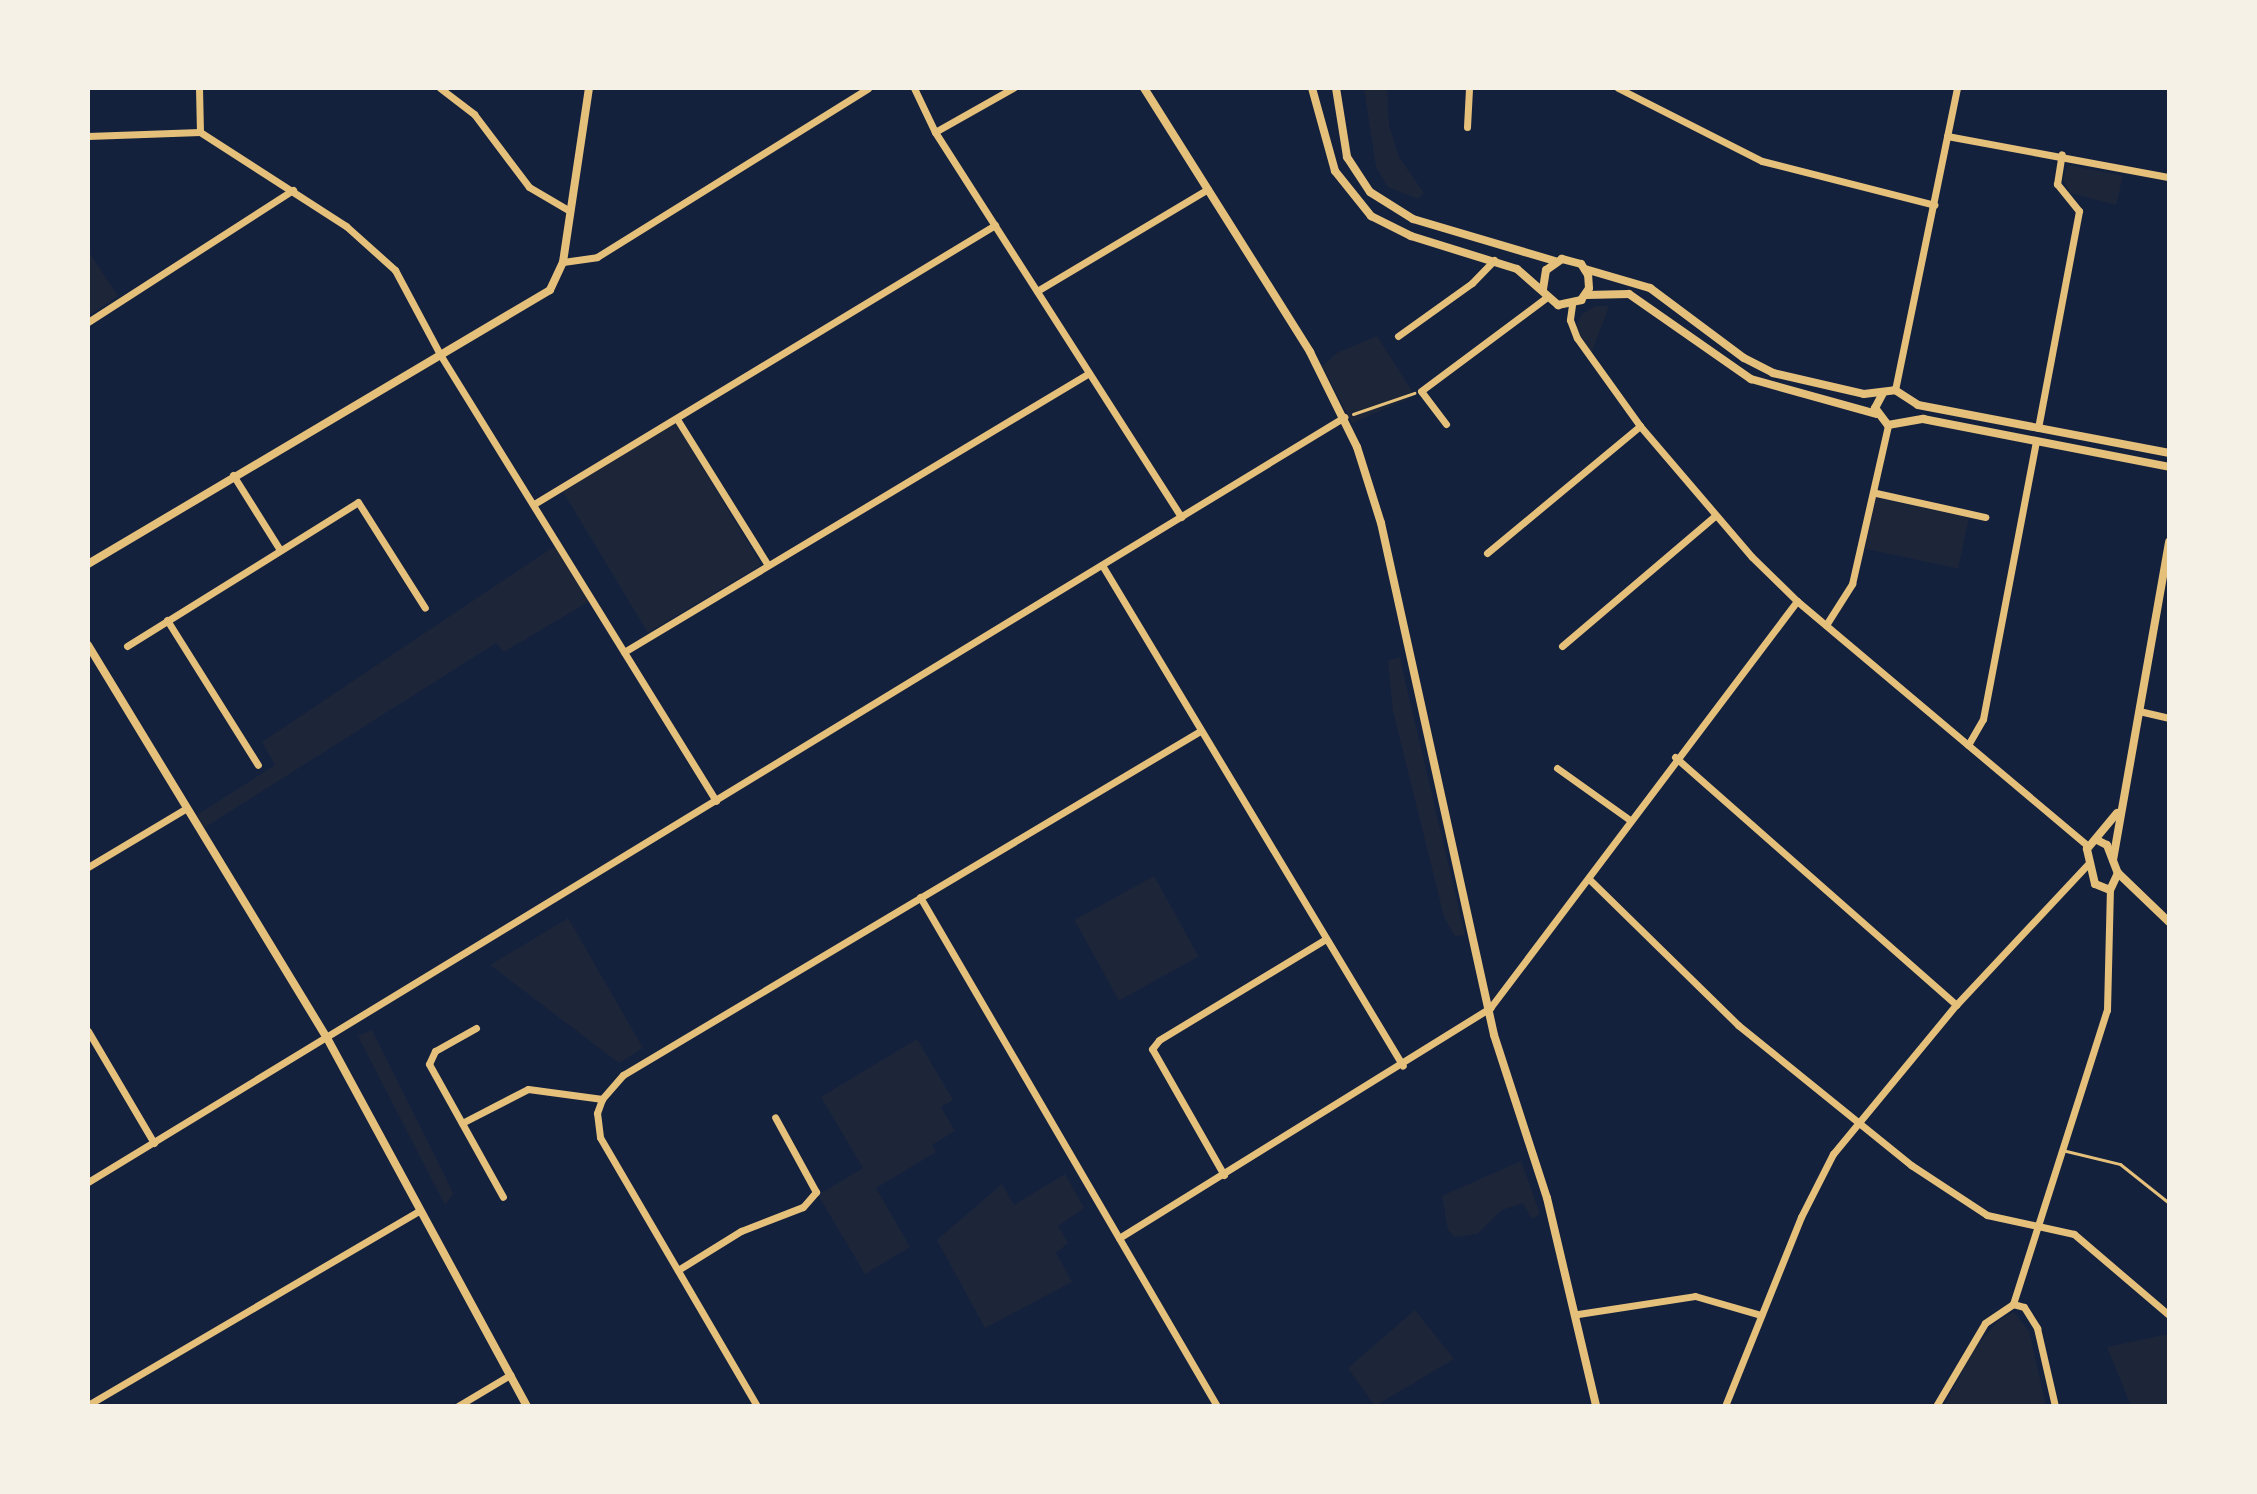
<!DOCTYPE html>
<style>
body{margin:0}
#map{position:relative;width:2257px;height:1494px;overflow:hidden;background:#14213d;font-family:"DejaVu Sans",sans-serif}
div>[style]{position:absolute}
.green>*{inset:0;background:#1d2539;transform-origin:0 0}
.path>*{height:3px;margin:-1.5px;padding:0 1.5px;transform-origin:1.5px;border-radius:1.5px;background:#e5c07b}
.service>*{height:3px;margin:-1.5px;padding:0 1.5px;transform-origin:1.5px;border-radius:1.5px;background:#e5c07b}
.minor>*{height:7px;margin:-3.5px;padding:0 3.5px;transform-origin:3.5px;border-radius:3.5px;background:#e5c07b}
.tertiary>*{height:8px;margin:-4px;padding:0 4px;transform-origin:4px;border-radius:4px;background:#e5c07b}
span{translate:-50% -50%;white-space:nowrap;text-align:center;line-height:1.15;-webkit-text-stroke:8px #f6f1e7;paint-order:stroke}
.frame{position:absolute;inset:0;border:90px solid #f6f1e7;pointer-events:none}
</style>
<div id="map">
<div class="green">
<div style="clip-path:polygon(1364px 88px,1387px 88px,1389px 125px,1399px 157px,1424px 193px,1418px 199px,1388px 187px,1376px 167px)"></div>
<div style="clip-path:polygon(2068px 165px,2123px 176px,2116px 205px,2070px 193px,2063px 179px)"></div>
<div style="clip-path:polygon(88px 251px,118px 296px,88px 316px)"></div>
<div style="clip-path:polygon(1595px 306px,1609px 306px,1591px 354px,1575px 328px,1582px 314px)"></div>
<div style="clip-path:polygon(1377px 336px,1415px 396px,1352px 423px,1322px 366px,1337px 353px)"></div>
<div style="left:674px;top:420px;width:169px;height:132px;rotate:59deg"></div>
<div style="left:1876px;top:498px;width:95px;height:52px;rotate:12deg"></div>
<div style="clip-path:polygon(555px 546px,591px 600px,504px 652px,496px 643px,204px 828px,197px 815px,275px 765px,262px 742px)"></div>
<div style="clip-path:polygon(1400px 657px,1403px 672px,1465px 935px,1455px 936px,1444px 917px,1393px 711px,1388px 661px)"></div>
<div style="left:1154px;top:876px;width:92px;height:91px;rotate:61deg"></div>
<div style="clip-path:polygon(568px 918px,643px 1048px,619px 1063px,490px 965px)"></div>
<div style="clip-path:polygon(372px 1030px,446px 1178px,453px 1194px,445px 1205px,358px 1036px)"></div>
<div style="clip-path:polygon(917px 1039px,953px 1100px,941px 1107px,955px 1131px,932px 1145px,936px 1152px,876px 1188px,910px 1247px,865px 1274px,818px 1195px,863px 1168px,821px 1097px)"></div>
<div style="clip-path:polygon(1521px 1161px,1540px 1214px,1532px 1219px,1523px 1203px,1502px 1210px,1477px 1234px,1455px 1237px,1448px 1230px,1442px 1196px)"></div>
<div style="clip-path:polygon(1065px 1174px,1084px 1208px,1058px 1226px,1068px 1243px,1056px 1253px,1072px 1282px,985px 1328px,937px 1240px,1002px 1184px,1014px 1205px)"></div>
<div style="clip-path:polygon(1415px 1310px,1454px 1359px,1375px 1406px,1348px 1368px)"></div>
<div style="clip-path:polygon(2014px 1312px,2029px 1331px,2046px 1406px,1944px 1406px,1974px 1349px,1999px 1320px)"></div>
<div style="clip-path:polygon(2169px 1334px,2169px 1405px,2131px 1406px,2107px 1347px)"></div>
</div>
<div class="path">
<div style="left:1353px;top:414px;width:65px;rotate:-19deg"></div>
</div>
<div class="service">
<div style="left:2062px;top:1150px;width:60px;rotate:13.6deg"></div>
<div style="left:2120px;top:1164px;width:63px;rotate:38.5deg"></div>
</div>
<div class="minor">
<div style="left:199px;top:88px;width:44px;rotate:88.7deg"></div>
<div style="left:440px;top:88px;width:43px;rotate:37.4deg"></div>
<div style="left:474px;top:114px;width:91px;rotate:53deg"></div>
<div style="left:529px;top:187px;width:45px;rotate:30.5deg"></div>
<div style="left:914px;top:88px;width:49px;rotate:64.5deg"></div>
<div style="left:935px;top:132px;width:457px;rotate:57.4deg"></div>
<div style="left:1618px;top:88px;width:161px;rotate:26.9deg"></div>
<div style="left:1762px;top:161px;width:178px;rotate:14.3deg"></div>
<div style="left:1467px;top:127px;width:39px;rotate:-87deg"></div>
<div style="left:935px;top:132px;width:90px;rotate:-29.4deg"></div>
<div style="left:88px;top:136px;width:112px;rotate:-2deg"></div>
<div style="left:200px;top:132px;width:174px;rotate:32.8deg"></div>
<div style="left:346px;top:226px;width:66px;rotate:41.9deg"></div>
<div style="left:395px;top:270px;width:98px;rotate:61.9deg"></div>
<div style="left:441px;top:356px;width:523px;rotate:58.28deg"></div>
<div style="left:1947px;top:136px;width:226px;rotate:10.5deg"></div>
<div style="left:563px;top:262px;width:34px;rotate:-8deg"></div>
<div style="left:597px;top:257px;width:319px;rotate:-31.9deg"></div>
<div style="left:1037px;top:291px;width:199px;rotate:-30.8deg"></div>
<div style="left:1572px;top:305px;width:15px;rotate:98deg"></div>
<div style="left:1570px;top:320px;width:19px;rotate:69deg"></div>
<div style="left:1577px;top:338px;width:108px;rotate:54.4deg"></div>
<div style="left:1640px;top:426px;width:172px;rotate:49.5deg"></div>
<div style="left:1752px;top:557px;width:63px;rotate:44.4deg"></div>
<div style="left:1797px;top:601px;width:380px;rotate:40.1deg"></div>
<div style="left:88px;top:322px;width:244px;rotate:-32.8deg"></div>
<div style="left:1398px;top:336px;width:91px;rotate:-35.6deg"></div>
<div style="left:1472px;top:283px;width:32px;rotate:-46deg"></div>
<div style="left:1895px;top:390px;width:308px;rotate:-78.4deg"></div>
<div style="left:677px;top:419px;width:172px;rotate:58.1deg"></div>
<div style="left:1446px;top:424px;width:41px;rotate:-127.1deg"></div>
<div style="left:1421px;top:391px;width:157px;rotate:-36.7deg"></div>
<div style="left:2038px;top:428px;width:221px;rotate:-79.3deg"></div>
<div style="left:2079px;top:211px;width:35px;rotate:-129deg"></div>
<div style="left:2057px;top:184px;width:30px;rotate:-81deg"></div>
<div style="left:233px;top:475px;width:89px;rotate:57.9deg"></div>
<div style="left:1876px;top:493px;width:112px;rotate:12.4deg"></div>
<div style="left:534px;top:504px;width:539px;rotate:-31.18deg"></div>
<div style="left:1487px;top:553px;width:199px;rotate:-39.7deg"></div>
<div style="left:1102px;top:565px;width:584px;rotate:59deg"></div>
<div style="left:167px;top:620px;width:171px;rotate:57.9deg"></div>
<div style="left:1826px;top:625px;width:49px;rotate:-57.6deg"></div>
<div style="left:1852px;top:584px;width:163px;rotate:-77.2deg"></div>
<div style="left:127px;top:646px;width:272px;rotate:-31.9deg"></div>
<div style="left:358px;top:502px;width:125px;rotate:57.7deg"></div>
<div style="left:1562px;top:646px;width:201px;rotate:-40.4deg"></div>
<div style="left:624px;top:652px;width:542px;rotate:-30.96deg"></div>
<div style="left:2139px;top:711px;width:31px;rotate:13deg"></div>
<div style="left:1968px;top:745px;width:30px;rotate:-60deg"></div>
<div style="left:1983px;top:719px;width:283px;rotate:-79.2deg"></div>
<div style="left:1675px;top:757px;width:375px;rotate:41.4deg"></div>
<div style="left:1557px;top:768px;width:90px;rotate:35.5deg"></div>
<div style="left:88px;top:867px;width:115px;rotate:-30.8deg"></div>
<div style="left:1589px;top:879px;width:209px;rotate:44.4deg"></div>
<div style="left:1738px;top:1025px;width:223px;rotate:39deg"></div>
<div style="left:1911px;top:1165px;width:91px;rotate:33.3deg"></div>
<div style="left:1987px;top:1215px;width:89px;rotate:12.3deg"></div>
<div style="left:2074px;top:1234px;width:125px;rotate:40.5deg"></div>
<div style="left:920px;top:897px;width:589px;rotate:59.74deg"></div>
<div style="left:476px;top:1028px;width:47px;rotate:150.7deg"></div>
<div style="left:435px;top:1051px;width:14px;rotate:115deg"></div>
<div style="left:429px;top:1064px;width:152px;rotate:60.9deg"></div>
<div style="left:88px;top:1031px;width:130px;rotate:59.5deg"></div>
<div style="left:462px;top:1123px;width:74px;rotate:-27.3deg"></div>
<div style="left:528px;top:1089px;width:75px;rotate:7.7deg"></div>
<div style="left:1224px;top:1175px;width:145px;rotate:-119.7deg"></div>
<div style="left:1152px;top:1049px;width:11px;rotate:-52deg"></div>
<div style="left:1159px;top:1040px;width:195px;rotate:-31.2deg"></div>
<div style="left:88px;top:1182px;width:1471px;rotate:-31.34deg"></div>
<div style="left:1119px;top:1238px;width:437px;rotate:-31.8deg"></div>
<div style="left:1490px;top:1008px;width:510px;rotate:-52.97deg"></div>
<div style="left:678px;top:1270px;width:74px;rotate:-31.8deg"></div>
<div style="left:741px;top:1231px;width:66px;rotate:-21.2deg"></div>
<div style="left:803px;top:1207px;width:20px;rotate:-49deg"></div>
<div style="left:816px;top:1192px;width:85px;rotate:-118.7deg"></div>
<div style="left:2013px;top:1304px;width:309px;rotate:-72.3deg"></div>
<div style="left:2107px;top:1010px;width:120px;rotate:-88.6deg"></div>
<div style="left:1578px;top:1314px;width:118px;rotate:-8.7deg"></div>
<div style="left:1695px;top:1296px;width:69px;rotate:16.1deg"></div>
<div style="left:88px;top:1405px;width:385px;rotate:-30.4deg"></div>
<div style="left:458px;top:1406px;width:61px;rotate:-30.8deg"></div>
<div style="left:757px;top:1406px;width:311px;rotate:-120.3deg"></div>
<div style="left:600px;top:1137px;width:24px;rotate:-97deg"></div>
<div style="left:597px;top:1113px;width:15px;rotate:-70deg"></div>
<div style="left:602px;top:1099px;width:32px;rotate:-49deg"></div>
<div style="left:623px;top:1075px;width:672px;rotate:-30.8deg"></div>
<div style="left:1725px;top:1406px;width:204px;rotate:-68.1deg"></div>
<div style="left:1801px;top:1217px;width:71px;rotate:-63.1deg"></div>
<div style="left:1833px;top:1154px;width:193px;rotate:-50.5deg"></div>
<div style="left:1956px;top:1005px;width:195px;rotate:-46.9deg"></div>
<div style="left:1936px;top:1406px;width:96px;rotate:-59.4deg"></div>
<div style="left:1985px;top:1323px;width:34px;rotate:-34deg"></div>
<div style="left:2013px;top:1304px;width:11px;rotate:15deg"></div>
<div style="left:2024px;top:1307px;width:25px;rotate:58deg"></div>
<div style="left:2037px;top:1328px;width:80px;rotate:77deg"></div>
</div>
<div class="tertiary">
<div style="left:1144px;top:88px;width:312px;rotate:57.8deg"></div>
<div style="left:1310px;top:352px;width:106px;rotate:63.7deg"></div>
<div style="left:1357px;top:447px;width:80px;rotate:72.5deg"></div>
<div style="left:1381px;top:523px;width:524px;rotate:77.55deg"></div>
<div style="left:1494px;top:1035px;width:171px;rotate:72deg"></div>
<div style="left:1547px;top:1198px;width:214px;rotate:76.7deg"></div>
<div style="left:1312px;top:88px;width:86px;rotate:74.5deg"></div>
<div style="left:1335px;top:171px;width:58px;rotate:51.3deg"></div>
<div style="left:1371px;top:216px;width:45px;rotate:26.6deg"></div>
<div style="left:1411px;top:236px;width:111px;rotate:17.3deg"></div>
<div style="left:1517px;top:269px;width:55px;rotate:41.3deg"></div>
<div style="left:1558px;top:305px;width:24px;rotate:-12deg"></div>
<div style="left:1581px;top:300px;width:14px;rotate:-56deg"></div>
<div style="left:1589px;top:288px;width:13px;rotate:-94deg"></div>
<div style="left:1588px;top:275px;width:13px;rotate:-122deg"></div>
<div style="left:1581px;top:264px;width:20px;rotate:-165deg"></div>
<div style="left:1562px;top:259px;width:19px;rotate:145deg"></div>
<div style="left:1546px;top:270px;width:20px;rotate:99deg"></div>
<div style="left:1336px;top:88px;width:70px;rotate:80.9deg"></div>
<div style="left:1347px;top:157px;width:42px;rotate:56.7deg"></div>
<div style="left:1370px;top:192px;width:51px;rotate:32.1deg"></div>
<div style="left:1413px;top:219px;width:148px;rotate:16.5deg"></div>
<div style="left:1585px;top:269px;width:68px;rotate:16.3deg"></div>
<div style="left:1650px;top:288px;width:117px;rotate:36.7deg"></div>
<div style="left:1744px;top:358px;width:33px;rotate:27deg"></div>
<div style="left:1773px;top:373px;width:93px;rotate:13deg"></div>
<div style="left:1864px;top:394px;width:31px;rotate:-7deg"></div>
<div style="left:1895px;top:390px;width:27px;rotate:33deg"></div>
<div style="left:1918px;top:405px;width:256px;rotate:10.8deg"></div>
<div style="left:1586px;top:295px;width:43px;rotate:-1.3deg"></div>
<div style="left:1629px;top:294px;width:149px;rotate:34.9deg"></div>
<div style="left:1751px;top:379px;width:130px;rotate:15.6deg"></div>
<div style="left:1883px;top:393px;width:17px;rotate:118deg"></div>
<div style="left:1875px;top:408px;width:21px;rotate:53deg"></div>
<div style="left:1888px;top:425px;width:36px;rotate:-10deg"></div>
<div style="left:1923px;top:419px;width:251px;rotate:11deg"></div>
<div style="left:88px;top:564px;width:537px;rotate:-30.67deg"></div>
<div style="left:550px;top:290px;width:31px;rotate:-65deg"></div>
<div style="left:563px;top:262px;width:176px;rotate:-81.5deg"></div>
<div style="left:88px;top:645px;width:460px;rotate:58.7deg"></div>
<div style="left:327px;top:1038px;width:419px;rotate:61.5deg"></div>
<div style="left:2097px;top:840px;width:11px;rotate:27deg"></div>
<div style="left:2107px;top:845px;width:30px;rotate:69deg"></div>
<div style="left:2118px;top:873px;width:19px;rotate:115deg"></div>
<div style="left:2110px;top:890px;width:16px;rotate:-158deg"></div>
<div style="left:2095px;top:884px;width:36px;rotate:-103deg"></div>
<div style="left:2087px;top:849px;width:47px;rotate:-50.2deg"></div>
<div style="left:2113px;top:860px;width:323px;rotate:-80deg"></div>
<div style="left:2118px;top:873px;width:71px;rotate:43.9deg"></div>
</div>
<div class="frame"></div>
</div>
